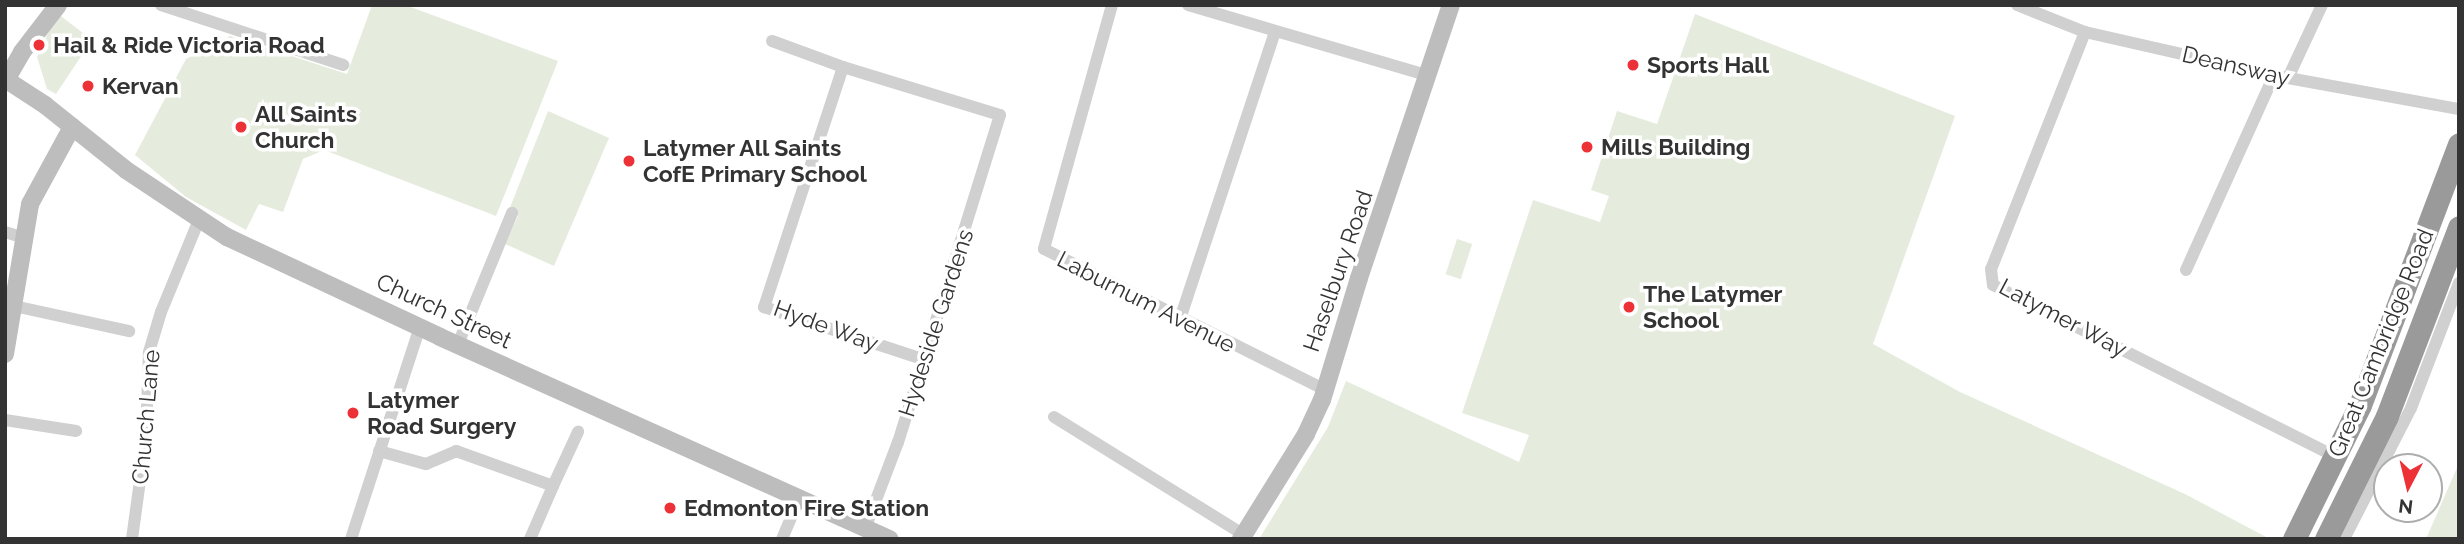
<!DOCTYPE html>
<style>
body{margin:0}
#map{position:relative;width:2464px;height:544px;overflow:hidden;background:#fff;font-family:Raleway,sans-serif}
div>[style]{position:absolute}
.green>*{inset:0;background:#e5ecde;transform-origin:0 0}
.street>*{height:12px;margin:-6px;padding:0 6px;transform-origin:6px;border-radius:6px;background:#d0d0d0}
.secondary>*{height:18px;margin:-9px;padding:0 9px;transform-origin:9px;border-radius:9px;background:#bdbdbd}
.highway>*{height:23px;margin:-11.5px;padding:0 11.5px;transform-origin:11.5px;border-radius:11.5px;background:#9a9a9a}
.dots>*{width:19px;height:19px;translate:-50% -50%;box-sizing:border-box;border:4px solid #fff;border-radius:50%}
span{translate:-50% -50%;white-space:nowrap;text-align:center;line-height:1.15;-webkit-text-stroke:7px #fff;paint-order:stroke}
.poi-label{font-size:23px;color:#333;font-weight:700}
.left{translate:0 -50%;text-align:left}
.street-label{font-size:23px;color:#333}
.frame{position:absolute;inset:0;border:7px solid #333;pointer-events:none}
.north{position:absolute;left:2373px;top:453px;width:70px;height:70px;box-sizing:border-box;background:#fff;border:2px solid #adadad;border-radius:50%;rotate:187deg;font-size:19px;font-weight:700;line-height:28px;text-align:center;color:#333}
.north::after{content:'';display:block;margin:auto;width:24px;height:32px;background:#ed3237;clip-path:polygon(50% 0,100% 100%,50% 72%,0 100%)}
</style>
<div id="map">
<div class="green">
<div style="clip-path:polygon(372px 5px,405px 5px,558px 61px,496px 216px,324px 150px,303px 159px,283px 212px,259px 204px,246px 230px,186px 197px,135px 155px,186px 59px,230px 36px,347px 74px)"></div>
<div style="clip-path:polygon(57px 13px,92px 40px,56px 94px,47px 89px,37px 57px)"></div>
<div style="clip-path:polygon(1695px 14px,1955px 116px,1873px 344px,1960px 392px,2185px 494px,2270px 539px,1259px 539px,1328px 427px,1346px 381px,1519px 462px,1529px 435px,1462px 413px,1533px 200px,1600px 222px,1609px 196px,1591px 190px,1617px 111px,1657px 124px)"></div>
<div style="clip-path:polygon(548px 111px,609px 138px,554px 266px,505px 244px,518px 216px,509px 210px)"></div>
<div style="left:1457px;top:239px;width:16px;height:37px;rotate:18deg"></div>
<div style="clip-path:polygon(2459px 463px,2459px 539px,2426px 539px)"></div>
</div>
<div class="street">
<div style="left:161px;top:5px;width:192px;rotate:18.2deg"></div>
<div style="left:1112px;top:5px;width:253px;rotate:105.6deg"></div>
<div style="left:1044px;top:249px;width:314px;rotate:26.6deg"></div>
<div style="left:1188px;top:5px;width:251px;rotate:16.4deg"></div>
<div style="left:2017px;top:5px;width:73px;rotate:21.7deg"></div>
<div style="left:2085px;top:32px;width:208px;rotate:12.8deg"></div>
<div style="left:2288px;top:78px;width:174px;rotate:10.3deg"></div>
<div style="left:2085px;top:32px;width:255px;rotate:111.6deg"></div>
<div style="left:1991px;top:269px;width:16px;rotate:83deg"></div>
<div style="left:1993px;top:285px;width:382px;rotate:26.6deg"></div>
<div style="left:772px;top:41px;width:76px;rotate:20.1deg"></div>
<div style="left:843px;top:67px;width:164px;rotate:17deg"></div>
<div style="left:1000px;top:115px;width:343px;rotate:107.3deg"></div>
<div style="left:898px;top:442px;width:93px;rotate:110.8deg"></div>
<div style="left:843px;top:67px;width:253px;rotate:108.2deg"></div>
<div style="left:764px;top:307px;width:169px;rotate:18.2deg"></div>
<div style="left:2288px;top:78px;width:81px;rotate:-65deg"></div>
<div style="left:5px;top:232px;width:21px;rotate:17deg"></div>
<div style="left:2186px;top:270px;width:214px;rotate:-65.7deg"></div>
<div style="left:14px;top:306px;width:118px;rotate:12.3deg"></div>
<div style="left:1180px;top:319px;width:303px;rotate:-71.7deg"></div>
<div style="left:458px;top:344px;width:142px;rotate:-67.6deg"></div>
<div style="left:1054px;top:417px;width:224px;rotate:31.8deg"></div>
<div style="left:5px;top:420px;width:72px;rotate:8.8deg"></div>
<div style="left:379px;top:451px;width:49px;rotate:15.5deg"></div>
<div style="left:426px;top:464px;width:33px;rotate:-23deg"></div>
<div style="left:456px;top:451px;width:103px;rotate:19.8deg"></div>
<div style="left:553px;top:486px;width:60px;rotate:-65.2deg"></div>
<div style="left:132px;top:539px;width:103px;rotate:-82.2deg"></div>
<div style="left:146px;top:437px;width:85px;rotate:-88deg"></div>
<div style="left:149px;top:352px;width:42px;rotate:-73.3deg"></div>
<div style="left:161px;top:312px;width:100px;rotate:-67.6deg"></div>
<div style="left:351px;top:539px;width:223px;rotate:-72deg"></div>
<div style="left:530px;top:539px;width:58px;rotate:-66.5deg"></div>
<div style="left:782px;top:539px;width:43px;rotate:-67deg"></div>
<div style="left:2344px;top:539px;width:147px;rotate:-62.9deg"></div>
<div style="left:2411px;top:408px;width:134px;rotate:-69deg"></div>
</div>
<div class="secondary">
<div style="left:5px;top:79px;width:48px;rotate:33deg"></div>
<div style="left:45px;top:105px;width:104px;rotate:38.7deg"></div>
<div style="left:126px;top:170px;width:121px;rotate:33.6deg"></div>
<div style="left:227px;top:237px;width:235px;rotate:25.1deg"></div>
<div style="left:440px;top:337px;width:493px;rotate:24.2deg"></div>
<div style="left:6px;top:80px;width:32px;rotate:-60deg"></div>
<div style="left:22px;top:52px;width:59px;rotate:-52.5deg"></div>
<div style="left:5px;top:354px;width:152px;rotate:-80.5deg"></div>
<div style="left:30px;top:204px;width:88px;rotate:-61.4deg"></div>
<div style="left:1241px;top:539px;width:123px;rotate:-58.2deg"></div>
<div style="left:1306px;top:434px;width:38px;rotate:-65deg"></div>
<div style="left:1322px;top:400px;width:127px;rotate:-73.1deg"></div>
<div style="left:1359px;top:278px;width:288px;rotate:-71.4deg"></div>
</div>
<div class="highway">
<div style="left:2294px;top:539px;width:149px;rotate:-63.8deg"></div>
<div style="left:2360px;top:405px;width:279px;rotate:-69.2deg"></div>
<div style="left:2326px;top:539px;width:137px;rotate:-63.6deg"></div>
<div style="left:2387px;top:416px;width:202px;rotate:-69.1deg"></div>
</div>
<div class="dots">
<div style="left:39px;top:45px;background:#ed3237"></div>
<div style="left:1633px;top:65px;background:#ed3237"></div>
<div style="left:88px;top:86px;background:#ed3237"></div>
<div style="left:241px;top:127px;background:#ed3237"></div>
<div style="left:1587px;top:147px;background:#ed3237"></div>
<div style="left:629px;top:161px;background:#ed3237"></div>
<div style="left:1629px;top:307px;background:#ed3237"></div>
<div style="left:353px;top:413px;background:#ed3237"></div>
<div style="left:670px;top:508px;background:#ed3237"></div>
</div>
<div class="poi-label">
<span class="left" style="left:53px;top:45px">Hail &amp; Ride Victoria Road</span>
<span class="left" style="left:1647px;top:65px">Sports Hall</span>
<span class="left" style="left:102px;top:86px">Kervan</span>
<span class="left" style="left:255px;top:127px">All Saints<br>Church</span>
<span class="left" style="left:1601px;top:147px">Mills Building</span>
<span class="left" style="left:643px;top:161px">Latymer All Saints<br>CofE Primary School</span>
<span class="left" style="left:1643px;top:307px">The Latymer<br>School</span>
<span class="left" style="left:367px;top:413px">Latymer<br>Road Surgery</span>
<span class="left" style="left:684px;top:508px">Edmonton Fire Station</span>
</div>
<div class="street-label">
<span style="left:2236px;top:66px;rotate:13deg">Deansway</span>
<span style="left:1338px;top:271px;rotate:-71deg">Haselbury Road</span>
<span style="left:1146px;top:302px;rotate:27deg">Laburnum Avenue</span>
<span style="left:444px;top:311px;rotate:25deg">Church Street</span>
<span style="left:2063px;top:318px;rotate:28deg">Latymer Way</span>
<span style="left:936px;top:323px;rotate:-72deg">Hydeside Gardens</span>
<span style="left:826px;top:326px;rotate:20deg">Hyde Way</span>
<span style="left:2381px;top:343px;rotate:-68deg">Great Cambridge Road</span>
<span style="left:146px;top:417px;rotate:-85deg">Church Lane</span>
</div>
<div class="frame"></div>
<div class="north">N</div>
</div>
